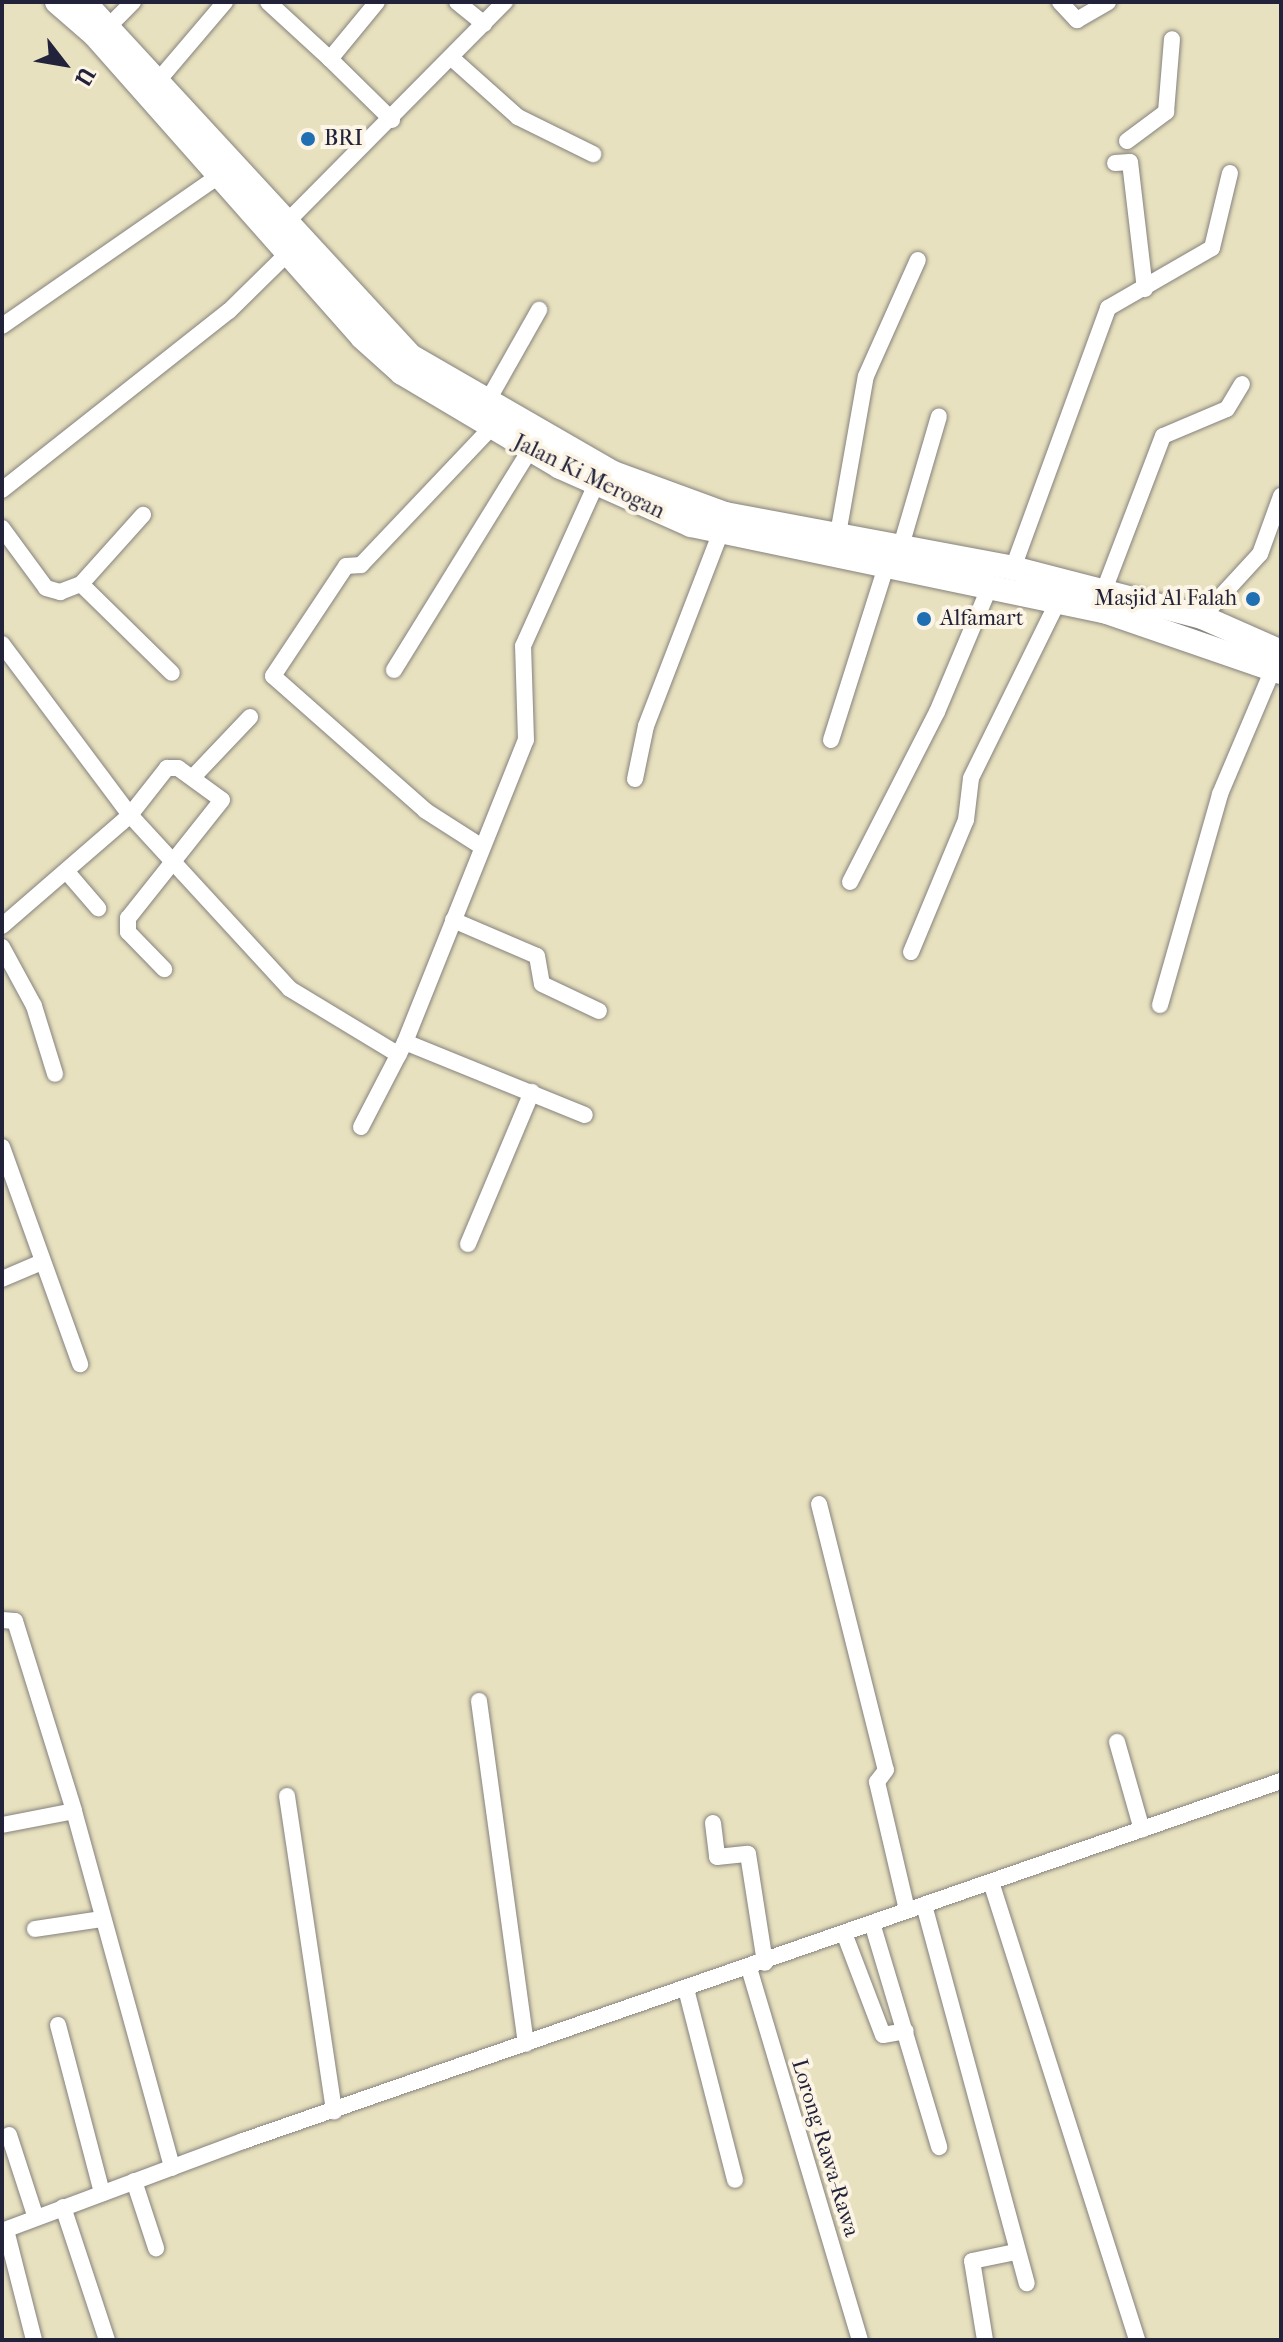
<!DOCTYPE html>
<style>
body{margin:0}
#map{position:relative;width:1283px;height:2342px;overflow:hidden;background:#e8e1bf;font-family:"IM FELL French Canon",serif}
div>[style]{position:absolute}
.roads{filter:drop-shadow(0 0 2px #85827d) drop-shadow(0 0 2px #85827d)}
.minor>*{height:16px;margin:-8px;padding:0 8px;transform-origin:8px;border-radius:8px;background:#fff}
.highway>*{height:24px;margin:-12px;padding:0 12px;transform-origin:12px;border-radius:12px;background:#fff}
.dots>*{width:22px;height:22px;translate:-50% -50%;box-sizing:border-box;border:4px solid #fcf5e5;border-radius:50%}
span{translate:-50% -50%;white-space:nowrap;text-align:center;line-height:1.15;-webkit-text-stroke:8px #fcf5e5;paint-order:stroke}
.poi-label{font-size:22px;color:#22223b}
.left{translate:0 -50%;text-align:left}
.right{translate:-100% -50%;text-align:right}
.street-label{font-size:22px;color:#22223b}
.frame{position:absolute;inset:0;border:4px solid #22223b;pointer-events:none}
.north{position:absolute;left:24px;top:24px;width:80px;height:80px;-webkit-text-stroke:6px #fcf5e5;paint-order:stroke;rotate:121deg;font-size:22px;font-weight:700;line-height:32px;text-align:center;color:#22223b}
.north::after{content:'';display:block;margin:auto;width:28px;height:36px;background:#22223b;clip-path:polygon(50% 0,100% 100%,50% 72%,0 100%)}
</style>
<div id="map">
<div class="roads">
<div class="minor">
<div style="left:268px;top:2px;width:84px;rotate:42.6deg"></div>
<div style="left:377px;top:2px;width:74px;rotate:129.5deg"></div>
<div style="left:330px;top:59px;width:87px;rotate:44.5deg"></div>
<div style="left:457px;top:2px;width:35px;rotate:39deg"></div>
<div style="left:1060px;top:2px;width:25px;rotate:47deg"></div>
<div style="left:1077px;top:20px;width:36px;rotate:-30deg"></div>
<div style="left:109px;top:26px;width:34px;rotate:-45deg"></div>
<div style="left:454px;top:60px;width:86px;rotate:41.7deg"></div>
<div style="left:518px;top:117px;width:84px;rotate:26.3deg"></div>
<div style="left:151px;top:89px;width:114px;rotate:-49.6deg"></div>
<div style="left:1127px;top:141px;width:49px;rotate:-36.6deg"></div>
<div style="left:1166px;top:112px;width:73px;rotate:-85.3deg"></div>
<div style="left:1115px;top:163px;width:15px;rotate:-4deg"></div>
<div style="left:1130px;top:162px;width:128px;rotate:83.3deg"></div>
<div style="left:280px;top:229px;width:320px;rotate:-45.3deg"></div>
<div style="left:2px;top:326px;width:265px;rotate:-34.7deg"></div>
<div style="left:487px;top:402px;width:106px;rotate:-60.5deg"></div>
<div style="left:2px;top:490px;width:289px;rotate:-38.3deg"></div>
<div style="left:229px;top:311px;width:83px;rotate:-44.5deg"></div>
<div style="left:2px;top:528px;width:74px;rotate:53.7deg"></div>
<div style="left:46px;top:588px;width:15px;rotate:16deg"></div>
<div style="left:60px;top:592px;width:22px;rotate:-21deg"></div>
<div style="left:81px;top:584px;width:127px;rotate:44.4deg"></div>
<div style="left:838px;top:534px;width:160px;rotate:-80deg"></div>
<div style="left:866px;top:376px;width:127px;rotate:-65.9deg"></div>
<div style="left:901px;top:546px;width:135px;rotate:-73.7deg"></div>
<div style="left:1013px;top:568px;width:277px;rotate:-69.9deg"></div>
<div style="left:1108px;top:308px;width:120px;rotate:-30deg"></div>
<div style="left:1212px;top:248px;width:77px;rotate:-76.5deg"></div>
<div style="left:81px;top:584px;width:93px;rotate:-48.1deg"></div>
<div style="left:1103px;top:593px;width:168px;rotate:-69.1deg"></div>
<div style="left:1163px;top:436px;width:69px;rotate:-22.9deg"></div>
<div style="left:1227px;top:409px;width:29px;rotate:-59deg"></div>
<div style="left:1202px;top:617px;width:86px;rotate:-47.4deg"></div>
<div style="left:1260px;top:554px;width:62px;rotate:-70.1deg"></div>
<div style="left:2px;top:644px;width:214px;rotate:53.2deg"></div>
<div style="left:130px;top:815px;width:236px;rotate:47.4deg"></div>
<div style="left:290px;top:989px;width:127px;rotate:31.2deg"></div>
<div style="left:394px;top:670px;width:259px;rotate:-58.3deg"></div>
<div style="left:831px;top:740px;width:182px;rotate:-72.4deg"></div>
<div style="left:195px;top:775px;width:80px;rotate:-46.5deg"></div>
<div style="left:635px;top:779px;width:54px;rotate:-78.3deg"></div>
<div style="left:646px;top:726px;width:208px;rotate:-68.9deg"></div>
<div style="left:482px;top:847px;width:67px;rotate:-147.3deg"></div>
<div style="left:426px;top:811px;width:204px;rotate:-138.6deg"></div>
<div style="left:273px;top:676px;width:132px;rotate:-56.4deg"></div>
<div style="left:346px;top:566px;width:15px;rotate:-4deg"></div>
<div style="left:361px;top:565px;width:189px;rotate:-46.5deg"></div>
<div style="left:67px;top:872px;width:48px;rotate:49.3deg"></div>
<div style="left:850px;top:882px;width:191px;rotate:-62.9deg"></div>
<div style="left:937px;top:712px;width:134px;rotate:-67.2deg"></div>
<div style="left:453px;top:920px;width:91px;rotate:23.2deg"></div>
<div style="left:537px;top:956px;width:28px;rotate:80deg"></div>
<div style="left:542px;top:984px;width:63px;rotate:25.3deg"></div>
<div style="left:2px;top:926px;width:169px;rotate:-40.9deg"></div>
<div style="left:130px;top:815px;width:60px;rotate:-51.8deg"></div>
<div style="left:167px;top:768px;width:11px"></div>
<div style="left:178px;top:768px;width:54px;rotate:36deg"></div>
<div style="left:222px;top:800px;width:151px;rotate:128.5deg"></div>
<div style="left:128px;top:918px;width:14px;rotate:90deg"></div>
<div style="left:128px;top:932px;width:52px;rotate:45.8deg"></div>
<div style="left:2px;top:947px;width:67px;rotate:61.5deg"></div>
<div style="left:34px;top:1006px;width:71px;rotate:72.8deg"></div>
<div style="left:911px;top:952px;width:143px;rotate:-67.4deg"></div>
<div style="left:966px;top:820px;width:42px;rotate:-83.2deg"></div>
<div style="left:971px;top:778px;width:197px;rotate:-63.8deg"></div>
<div style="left:1160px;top:1005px;width:219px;rotate:-74.1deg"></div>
<div style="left:1220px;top:794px;width:136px;rotate:-67deg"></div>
<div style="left:405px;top:1042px;width:194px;rotate:22.1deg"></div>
<div style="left:361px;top:1127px;width:96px;rotate:-62.6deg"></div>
<div style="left:405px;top:1042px;width:325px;rotate:-68.2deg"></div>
<div style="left:526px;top:740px;width:94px;rotate:-91.8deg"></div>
<div style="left:523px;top:646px;width:178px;rotate:-65.7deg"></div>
<div style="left:2px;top:1147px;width:231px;rotate:70.2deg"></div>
<div style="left:468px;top:1244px;width:165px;rotate:-67.2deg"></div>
<div style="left:2px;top:1279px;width:43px;rotate:-23deg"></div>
<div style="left:819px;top:1504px;width:274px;rotate:75.9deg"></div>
<div style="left:886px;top:1770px;width:15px;rotate:127deg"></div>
<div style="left:877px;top:1782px;width:131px;rotate:76.8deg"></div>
<div style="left:2px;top:1620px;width:13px;rotate:4deg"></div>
<div style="left:15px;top:1621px;width:199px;rotate:72.7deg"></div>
<div style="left:479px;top:1701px;width:346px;rotate:82.2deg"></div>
<div style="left:1117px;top:1742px;width:91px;rotate:74.1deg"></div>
<div style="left:287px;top:1796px;width:319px;rotate:81.5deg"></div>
<div style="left:713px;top:1823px;width:34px;rotate:83deg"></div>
<div style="left:717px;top:1857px;width:31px;rotate:-6deg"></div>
<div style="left:748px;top:1854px;width:110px;rotate:81.1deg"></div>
<div style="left:2px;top:1825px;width:73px;rotate:-11deg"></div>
<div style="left:74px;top:1811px;width:370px;rotate:74.6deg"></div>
<div style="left:991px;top:1882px;width:481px;rotate:72.3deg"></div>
<div style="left:924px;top:1905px;width:392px;rotate:74.8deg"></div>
<div style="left:872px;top:1923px;width:234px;rotate:73.3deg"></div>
<div style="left:35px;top:1929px;width:68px;rotate:-8.5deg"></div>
<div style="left:844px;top:1933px;width:109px;rotate:69.1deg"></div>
<div style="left:883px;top:2035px;width:23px;rotate:-10deg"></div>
<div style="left:749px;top:1968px;width:388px;rotate:73.4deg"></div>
<div style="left:686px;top:1989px;width:197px;rotate:75.6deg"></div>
<div style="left:58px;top:2025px;width:174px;rotate:75.3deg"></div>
<div style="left:9px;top:2135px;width:87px;rotate:72deg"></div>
<div style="left:134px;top:2181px;width:71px;rotate:71.8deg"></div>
<div style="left:63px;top:2207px;width:140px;rotate:71.7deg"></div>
<div style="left:6px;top:2230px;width:114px;rotate:75.7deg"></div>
<div style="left:2px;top:2231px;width:257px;rotate:-20.5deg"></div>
<div style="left:243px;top:2141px;width:1099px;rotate:-19.13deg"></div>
<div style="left:985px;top:2340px;width:80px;rotate:-99.3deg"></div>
<div style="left:972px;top:2261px;width:45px;rotate:-11.6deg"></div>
</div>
<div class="highway">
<div style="left:57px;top:2px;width:50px;rotate:41deg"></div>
<div style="left:95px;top:35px;width:403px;rotate:48.5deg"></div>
<div style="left:362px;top:337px;width:54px;rotate:42deg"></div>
<div style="left:402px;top:373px;width:184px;rotate:30.7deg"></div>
<div style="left:560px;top:467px;width:143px;rotate:23.9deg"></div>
<div style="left:691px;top:525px;width:422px;rotate:11.8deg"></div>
<div style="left:1104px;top:611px;width:187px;rotate:19deg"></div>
<div style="left:84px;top:2px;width:483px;rotate:47.3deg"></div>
<div style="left:412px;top:357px;width:232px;rotate:30deg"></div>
<div style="left:613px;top:473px;width:119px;rotate:20.1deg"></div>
<div style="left:725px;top:514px;width:293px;rotate:10.6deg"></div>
<div style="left:1013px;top:568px;width:195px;rotate:14.5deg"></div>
<div style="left:1202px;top:617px;width:86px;rotate:23.9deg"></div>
</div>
</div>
<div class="dots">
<div style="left:308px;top:139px;background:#1f6fb2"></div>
<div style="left:1253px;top:599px;background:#1f6fb2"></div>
<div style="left:924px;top:619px;background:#1f6fb2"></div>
</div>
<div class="poi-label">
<span class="left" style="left:324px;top:139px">BRI</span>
<span class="right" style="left:1237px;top:599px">Masjid Al Falah</span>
<span class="left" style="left:940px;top:619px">Alfamart</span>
</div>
<div class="street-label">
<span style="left:589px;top:477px;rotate:26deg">Jalan Ki Merogan</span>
<span style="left:825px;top:2148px;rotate:73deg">Lorong Rawa-Rawa</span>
</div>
<div class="frame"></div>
<div class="north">U</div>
</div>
